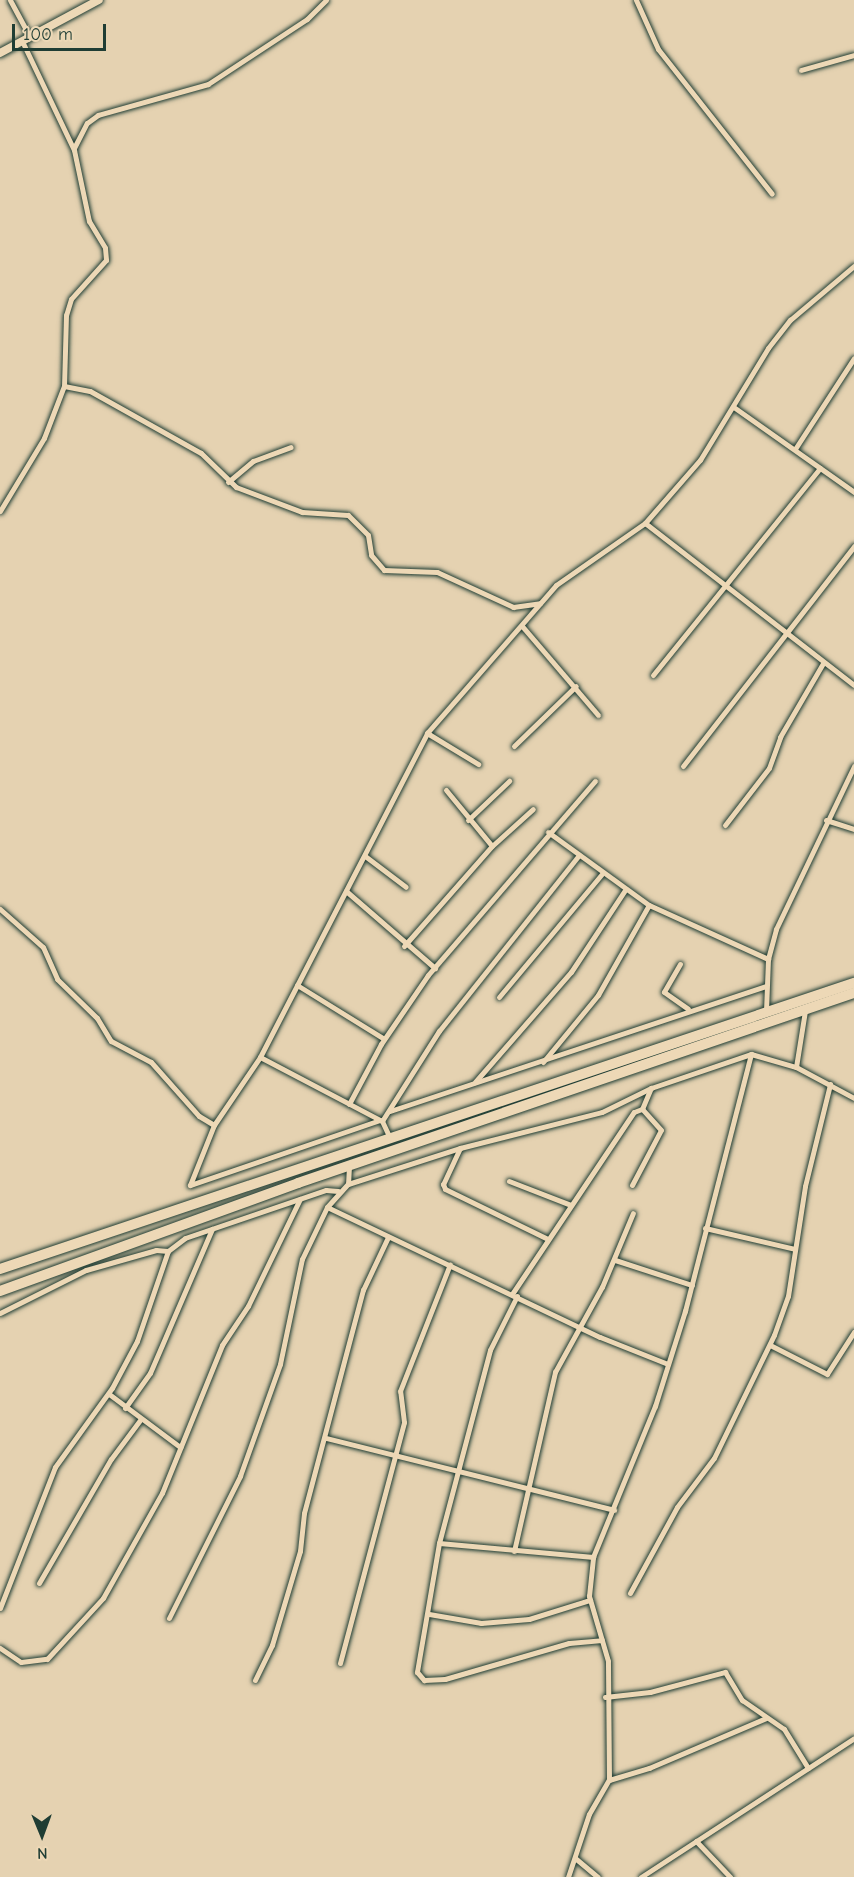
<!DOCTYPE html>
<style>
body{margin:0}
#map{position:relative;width:854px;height:1877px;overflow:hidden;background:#e5d2b1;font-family:"Comic Neue",sans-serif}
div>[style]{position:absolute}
.roads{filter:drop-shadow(0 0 2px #1f3d34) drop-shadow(0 0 2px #1f3d34)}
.street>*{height:5px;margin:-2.5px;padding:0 2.5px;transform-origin:2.5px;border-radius:2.5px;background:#edd8b6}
.secondary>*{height:8px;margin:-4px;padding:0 4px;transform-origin:4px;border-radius:4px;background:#edd8b6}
.highway>*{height:10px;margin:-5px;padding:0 5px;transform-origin:5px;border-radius:5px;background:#edd8b6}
span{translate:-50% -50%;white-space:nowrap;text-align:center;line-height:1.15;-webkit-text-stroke:4.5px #edd8b6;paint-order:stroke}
.north{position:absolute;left:12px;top:1805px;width:60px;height:60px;-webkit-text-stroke:4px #edd8b6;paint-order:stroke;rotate:179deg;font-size:16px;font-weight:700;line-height:24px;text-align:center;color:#1f3d34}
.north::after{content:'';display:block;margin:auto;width:21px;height:27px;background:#1f3d34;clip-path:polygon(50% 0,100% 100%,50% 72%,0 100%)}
.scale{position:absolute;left:12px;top:24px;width:94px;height:27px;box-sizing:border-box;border:3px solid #1f3d34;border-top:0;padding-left:8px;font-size:18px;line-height:21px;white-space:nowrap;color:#1f3d34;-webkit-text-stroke:4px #edd8b6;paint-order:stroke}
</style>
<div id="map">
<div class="roads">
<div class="street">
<div style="left:10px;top:0;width:42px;rotate:61.6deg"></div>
<div style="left:636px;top:0;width:54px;rotate:65.8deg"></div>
<div style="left:658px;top:49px;width:184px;rotate:51.8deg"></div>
<div style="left:22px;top:41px;width:121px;rotate:64.5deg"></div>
<div style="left:74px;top:150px;width:73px;rotate:78.1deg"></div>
<div style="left:89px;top:221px;width:31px;rotate:59deg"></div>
<div style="left:105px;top:248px;width:12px;rotate:85deg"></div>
<div style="left:106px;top:260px;width:52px;rotate:131.9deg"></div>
<div style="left:71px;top:299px;width:17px;rotate:107deg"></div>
<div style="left:66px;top:315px;width:71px;rotate:91.6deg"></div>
<div style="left:64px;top:386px;width:26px;rotate:11deg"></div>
<div style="left:90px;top:391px;width:127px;rotate:29.2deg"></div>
<div style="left:201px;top:453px;width:49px;rotate:44.2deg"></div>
<div style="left:236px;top:487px;width:71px;rotate:20.7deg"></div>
<div style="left:302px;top:512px;width:46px;rotate:3.7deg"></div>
<div style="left:348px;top:515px;width:28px;rotate:45deg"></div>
<div style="left:368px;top:535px;width:20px;rotate:81deg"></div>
<div style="left:371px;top:555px;width:20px;rotate:49deg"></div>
<div style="left:384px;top:570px;width:53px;rotate:2.2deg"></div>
<div style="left:437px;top:572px;width:84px;rotate:24.7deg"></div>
<div style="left:513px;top:607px;width:27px;rotate:-8deg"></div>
<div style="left:801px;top:70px;width:55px;rotate:-15.8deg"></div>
<div style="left:74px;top:148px;width:28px;rotate:-63deg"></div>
<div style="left:87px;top:123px;width:14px;rotate:-36deg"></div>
<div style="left:98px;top:115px;width:114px;rotate:-15.7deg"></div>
<div style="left:208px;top:84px;width:118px;rotate:-33.3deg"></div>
<div style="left:307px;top:19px;width:27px;rotate:-45deg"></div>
<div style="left:735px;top:408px;width:146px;rotate:35.2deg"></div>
<div style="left:795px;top:449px;width:108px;rotate:-57deg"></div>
<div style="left:228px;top:482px;width:33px;rotate:-40deg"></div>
<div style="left:253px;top:461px;width:40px;rotate:-20.2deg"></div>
<div style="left:0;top:511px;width:85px;rotate:-58.9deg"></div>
<div style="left:44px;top:438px;width:56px;rotate:-69deg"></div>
<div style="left:645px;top:523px;width:264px;rotate:37.8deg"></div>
<div style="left:522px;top:626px;width:117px;rotate:49.5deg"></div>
<div style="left:653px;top:675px;width:266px;rotate:-51.1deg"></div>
<div style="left:427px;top:733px;width:60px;rotate:31.3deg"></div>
<div style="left:514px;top:746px;width:86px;rotate:-44.1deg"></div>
<div style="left:683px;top:766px;width:279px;rotate:-52.1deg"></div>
<div style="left:446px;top:790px;width:72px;rotate:50.6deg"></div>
<div style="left:468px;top:820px;width:57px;rotate:-43.6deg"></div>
<div style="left:826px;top:820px;width:29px;rotate:18deg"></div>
<div style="left:725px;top:825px;width:72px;rotate:-52.3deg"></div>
<div style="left:769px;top:768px;width:33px;rotate:-70deg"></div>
<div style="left:780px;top:737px;width:86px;rotate:-59.8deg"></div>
<div style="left:548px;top:832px;width:125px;rotate:35.9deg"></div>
<div style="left:649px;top:905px;width:131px;rotate:24.4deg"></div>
<div style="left:365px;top:856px;width:51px;rotate:37.1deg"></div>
<div style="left:346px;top:891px;width:118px;rotate:40.9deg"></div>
<div style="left:0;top:909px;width:57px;rotate:41.5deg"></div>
<div style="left:43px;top:947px;width:35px;rotate:66deg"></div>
<div style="left:57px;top:979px;width:56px;rotate:44.3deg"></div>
<div style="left:97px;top:1018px;width:27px;rotate:59deg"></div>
<div style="left:111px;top:1041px;width:45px;rotate:27.7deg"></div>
<div style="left:151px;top:1062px;width:72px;rotate:48.4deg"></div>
<div style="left:199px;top:1116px;width:17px;rotate:31deg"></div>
<div style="left:404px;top:946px;width:133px;rotate:-48.7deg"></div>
<div style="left:492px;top:846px;width:55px;rotate:-42.1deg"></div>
<div style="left:680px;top:964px;width:32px;rotate:120deg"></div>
<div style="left:664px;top:992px;width:29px;rotate:35deg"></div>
<div style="left:297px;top:985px;width:102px;rotate:31.8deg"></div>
<div style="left:499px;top:997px;width:160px;rotate:-50.1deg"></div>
<div style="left:766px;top:1011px;width:52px;rotate:-87.8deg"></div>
<div style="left:768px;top:959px;width:31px;rotate:-75deg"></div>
<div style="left:776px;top:929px;width:181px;rotate:-64.4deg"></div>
<div style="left:260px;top:1057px;width:138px;rotate:27.7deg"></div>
<div style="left:382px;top:1121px;width:19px;rotate:65deg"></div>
<div style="left:543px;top:1062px;width:87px;rotate:-50.6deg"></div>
<div style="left:598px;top:995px;width:103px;rotate:-60.5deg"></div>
<div style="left:796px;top:1067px;width:57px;rotate:-80.9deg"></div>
<div style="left:475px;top:1082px;width:146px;rotate:-48.9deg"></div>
<div style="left:571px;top:972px;width:98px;rotate:-56.6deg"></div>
<div style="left:349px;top:1104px;width:68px;rotate:-61.9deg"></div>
<div style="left:381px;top:1044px;width:83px;rotate:-55.7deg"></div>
<div style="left:428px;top:975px;width:256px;rotate:-49.3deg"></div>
<div style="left:390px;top:1111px;width:395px;rotate:-18.4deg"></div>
<div style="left:380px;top:1120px;width:201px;rotate:161.1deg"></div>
<div style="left:190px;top:1185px;width:65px;rotate:-68.2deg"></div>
<div style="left:214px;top:1125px;width:82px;rotate:-55.9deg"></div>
<div style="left:260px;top:1057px;width:365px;rotate:-62.7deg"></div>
<div style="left:427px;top:733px;width:196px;rotate:-48.9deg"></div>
<div style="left:556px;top:585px;width:108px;rotate:-34.9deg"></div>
<div style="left:645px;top:523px;width:84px;rotate:-48.9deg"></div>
<div style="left:700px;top:460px;width:131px;rotate:-58.7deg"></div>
<div style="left:768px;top:348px;width:36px;rotate:-52deg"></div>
<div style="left:790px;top:320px;width:84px;rotate:-40.2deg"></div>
<div style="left:382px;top:1121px;width:107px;rotate:-57.7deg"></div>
<div style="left:439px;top:1031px;width:225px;rotate:-51.5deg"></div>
<div style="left:460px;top:1148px;width:40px;rotate:115deg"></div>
<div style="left:443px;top:1184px;width:5px;rotate:68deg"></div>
<div style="left:445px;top:1189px;width:112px;rotate:25.9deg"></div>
<div style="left:349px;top:1166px;width:18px;rotate:93deg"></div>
<div style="left:348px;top:1184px;width:118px;rotate:-17.8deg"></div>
<div style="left:460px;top:1148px;width:146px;rotate:-14.2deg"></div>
<div style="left:602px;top:1112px;width:55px;rotate:-26.1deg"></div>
<div style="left:651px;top:1088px;width:106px;rotate:-18.8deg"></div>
<div style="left:751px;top:1054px;width:47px;rotate:16.1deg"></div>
<div style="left:796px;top:1067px;width:66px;rotate:28.1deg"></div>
<div style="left:509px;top:1181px;width:66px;rotate:21.2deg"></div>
<div style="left:632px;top:1185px;width:62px;rotate:-62.2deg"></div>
<div style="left:661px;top:1130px;width:28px;rotate:-132deg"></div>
<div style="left:327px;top:1207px;width:302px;rotate:25.5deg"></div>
<div style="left:600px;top:1337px;width:73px;rotate:21.7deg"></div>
<div style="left:705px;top:1228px;width:92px;rotate:13.1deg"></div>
<div style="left:615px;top:1260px;width:81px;rotate:18deg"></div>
<div style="left:512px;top:1294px;width:219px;rotate:-56.2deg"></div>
<div style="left:634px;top:1112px;width:9px;rotate:-21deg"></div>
<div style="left:642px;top:1109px;width:23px;rotate:-67deg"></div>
<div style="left:517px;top:1296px;width:60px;rotate:116.6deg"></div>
<div style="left:490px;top:1350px;width:200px;rotate:104.8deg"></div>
<div style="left:439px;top:1543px;width:131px;rotate:99.7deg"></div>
<div style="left:417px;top:1672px;width:11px;rotate:49deg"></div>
<div style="left:424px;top:1680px;width:21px;rotate:-3deg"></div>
<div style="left:445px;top:1679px;width:129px;rotate:-16.2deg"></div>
<div style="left:569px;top:1643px;width:33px;rotate:-5deg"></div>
<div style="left:0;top:1313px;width:96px;rotate:-26.6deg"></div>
<div style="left:86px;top:1270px;width:73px;rotate:-15.9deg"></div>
<div style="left:156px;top:1250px;width:12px;rotate:5deg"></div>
<div style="left:770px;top:1345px;width:64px;rotate:27deg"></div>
<div style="left:827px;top:1374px;width:50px;rotate:-57.3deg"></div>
<div style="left:109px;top:1394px;width:89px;rotate:36.7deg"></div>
<div style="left:125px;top:1408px;width:43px;rotate:-54.5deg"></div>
<div style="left:150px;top:1373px;width:157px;rotate:-66.7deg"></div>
<div style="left:326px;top:1438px;width:297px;rotate:14deg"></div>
<div style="left:439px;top:1543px;width:155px;rotate:5.2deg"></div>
<div style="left:514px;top:1551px;width:184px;rotate:-77.1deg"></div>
<div style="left:555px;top:1372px;width:97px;rotate:-61.1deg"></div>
<div style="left:602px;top:1287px;width:80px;rotate:-67.3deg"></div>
<div style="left:39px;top:1583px;width:143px;rotate:-59.9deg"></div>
<div style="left:111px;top:1459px;width:49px;rotate:-53.4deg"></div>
<div style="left:630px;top:1593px;width:98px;rotate:-61.3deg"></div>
<div style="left:677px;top:1507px;width:61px;rotate:-52.9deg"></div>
<div style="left:714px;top:1458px;width:137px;rotate:-64deg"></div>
<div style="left:774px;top:1335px;width:41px;rotate:-70.3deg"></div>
<div style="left:788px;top:1296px;width:111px;rotate:-81.2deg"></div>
<div style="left:805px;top:1186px;width:105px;rotate:-76.2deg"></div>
<div style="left:0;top:1608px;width:151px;rotate:-68.7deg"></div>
<div style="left:55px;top:1467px;width:97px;rotate:-54.2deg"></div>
<div style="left:112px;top:1388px;width:53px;rotate:-62deg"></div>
<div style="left:137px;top:1341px;width:95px;rotate:-71deg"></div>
<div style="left:168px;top:1251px;width:21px;rotate:-37deg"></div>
<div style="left:185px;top:1238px;width:149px;rotate:-18.8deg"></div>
<div style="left:326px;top:1190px;width:12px;rotate:5deg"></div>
<div style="left:429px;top:1614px;width:53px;rotate:9.8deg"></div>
<div style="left:481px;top:1623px;width:48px;rotate:-4.8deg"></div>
<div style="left:529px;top:1619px;width:64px;rotate:-17.3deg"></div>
<div style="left:169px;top:1618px;width:159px;rotate:-63.4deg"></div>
<div style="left:240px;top:1476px;width:119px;rotate:-70.3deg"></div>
<div style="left:280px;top:1364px;width:107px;rotate:-78.2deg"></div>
<div style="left:302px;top:1259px;width:58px;rotate:-64.3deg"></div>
<div style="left:327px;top:1207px;width:31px;rotate:-48deg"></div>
<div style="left:0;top:1648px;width:25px;rotate:34deg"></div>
<div style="left:21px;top:1662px;width:26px;rotate:-7deg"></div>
<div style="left:47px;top:1659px;width:83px;rotate:-47.4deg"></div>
<div style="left:103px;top:1598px;width:120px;rotate:-60.7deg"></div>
<div style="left:162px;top:1493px;width:160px;rotate:-67.9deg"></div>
<div style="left:222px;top:1345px;width:47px;rotate:-56.3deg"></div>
<div style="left:248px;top:1306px;width:119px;rotate:-64.1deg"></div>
<div style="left:340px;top:1663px;width:249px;rotate:-75.1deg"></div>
<div style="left:404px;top:1422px;width:31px;rotate:-97deg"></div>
<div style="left:400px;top:1391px;width:136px;rotate:-68.5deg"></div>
<div style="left:255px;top:1680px;width:39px;rotate:-64deg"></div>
<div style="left:272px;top:1645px;width:98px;rotate:-73.4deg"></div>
<div style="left:300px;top:1551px;width:38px;rotate:-84deg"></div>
<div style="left:304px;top:1513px;width:231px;rotate:-75.2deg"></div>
<div style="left:363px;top:1290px;width:59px;rotate:-64.7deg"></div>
<div style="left:605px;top:1697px;width:45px;rotate:-6.3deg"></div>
<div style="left:650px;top:1692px;width:78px;rotate:-14.9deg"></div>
<div style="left:725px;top:1672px;width:33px;rotate:59deg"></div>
<div style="left:742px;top:1700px;width:51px;rotate:34.6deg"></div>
<div style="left:784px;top:1729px;width:46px;rotate:58.4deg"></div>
<div style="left:609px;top:1780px;width:42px;rotate:-16.7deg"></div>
<div style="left:649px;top:1768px;width:127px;rotate:-23.1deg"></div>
<div style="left:696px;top:1841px;width:50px;rotate:46.6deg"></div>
<div style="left:575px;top:1858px;width:30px;rotate:40deg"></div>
<div style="left:568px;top:1877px;width:66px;rotate:-71.6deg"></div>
<div style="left:589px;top:1814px;width:39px;rotate:-60deg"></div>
<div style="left:609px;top:1780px;width:119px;rotate:-90.5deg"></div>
<div style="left:608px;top:1661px;width:68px;rotate:-106.3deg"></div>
<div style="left:589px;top:1596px;width:39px;rotate:-84deg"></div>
<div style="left:593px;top:1557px;width:163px;rotate:-67.7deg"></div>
<div style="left:655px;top:1406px;width:100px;rotate:-72.5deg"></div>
<div style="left:685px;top:1311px;width:265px;rotate:-75.6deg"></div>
<div style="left:641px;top:1877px;width:254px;rotate:-33.1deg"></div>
</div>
<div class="secondary">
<div style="left:0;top:53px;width:112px;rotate:-28.2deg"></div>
</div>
<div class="highway">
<div style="left:0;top:1269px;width:901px;rotate:-18.52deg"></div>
<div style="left:0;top:1291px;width:317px;rotate:-19.9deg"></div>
<div style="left:298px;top:1183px;width:588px;rotate:-18.87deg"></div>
</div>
</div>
<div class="north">N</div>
<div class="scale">100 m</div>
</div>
